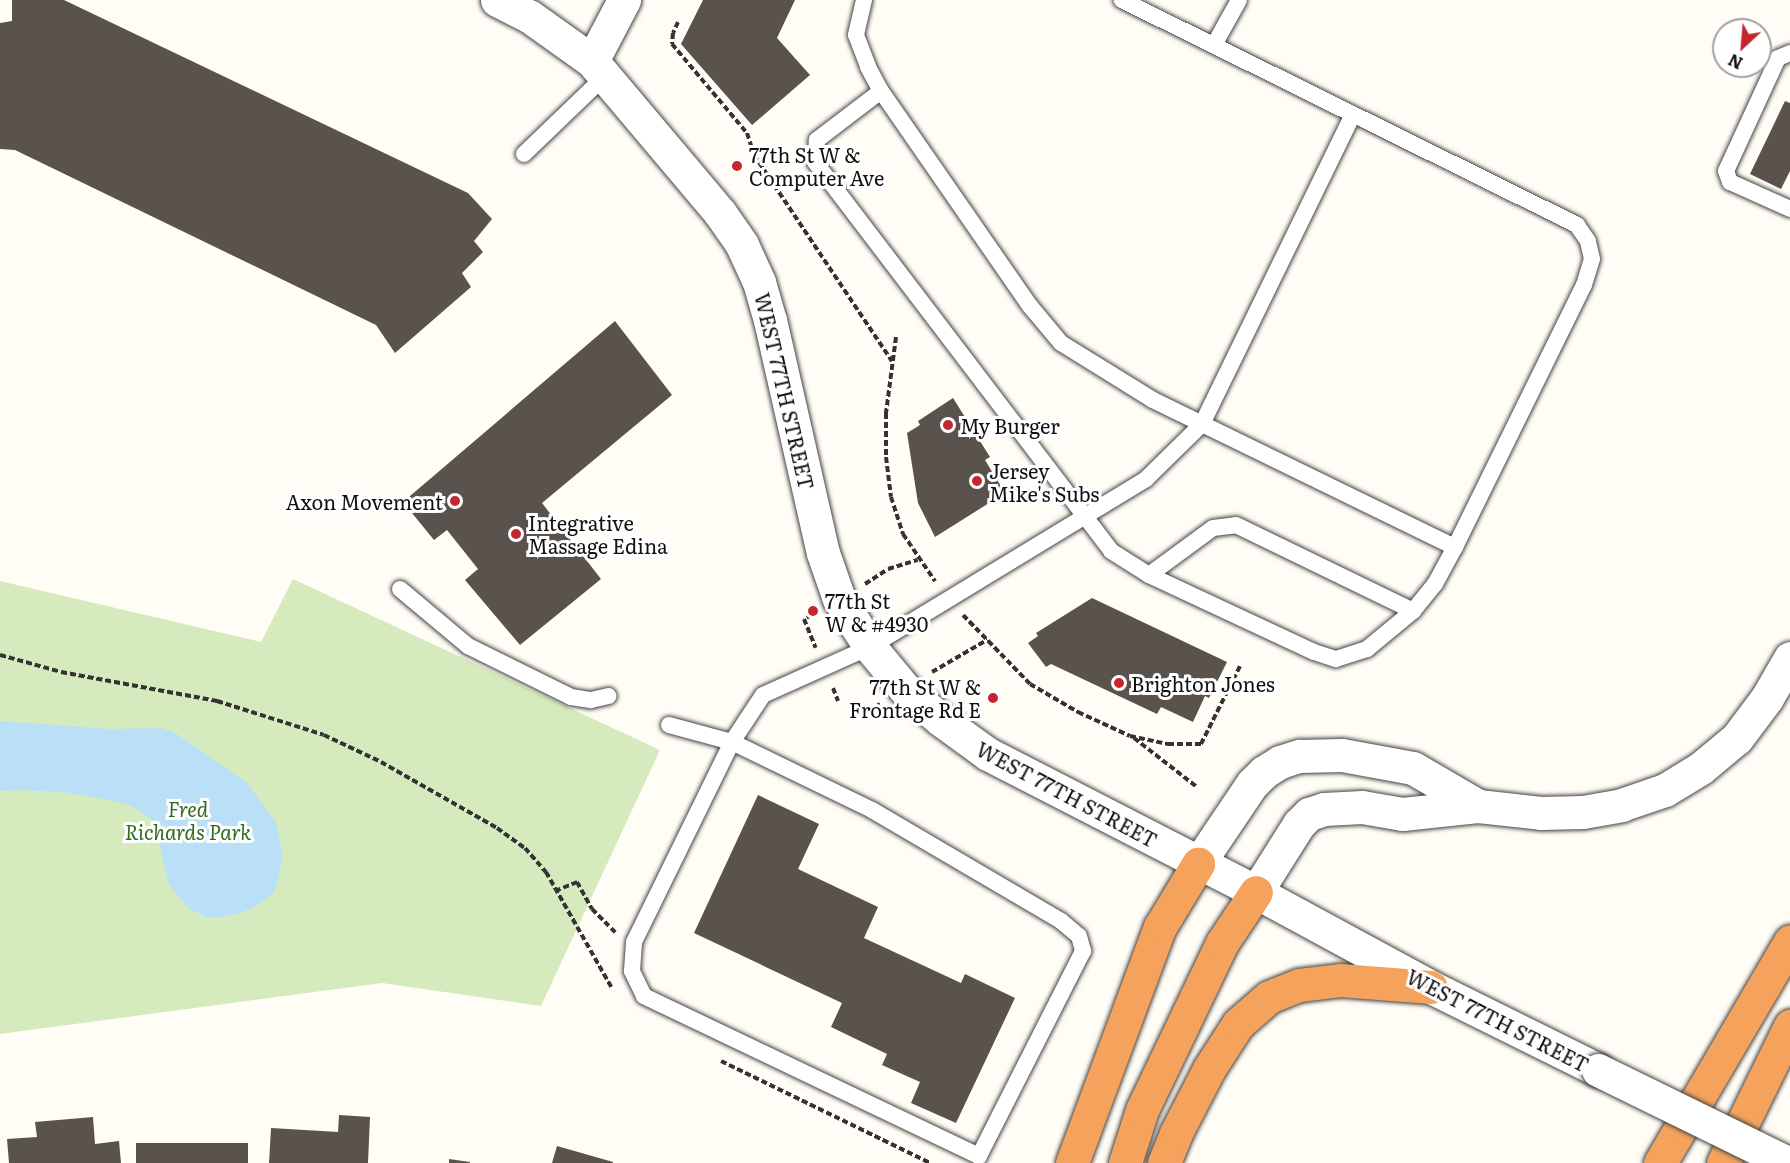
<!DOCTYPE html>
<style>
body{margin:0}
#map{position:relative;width:1790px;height:1163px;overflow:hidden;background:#fffdf5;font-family:Literata,serif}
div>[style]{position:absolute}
.green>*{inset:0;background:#d5ebbd}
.water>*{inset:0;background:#b9e0f7}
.building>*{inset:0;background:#5a524d;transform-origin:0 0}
.path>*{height:4px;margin-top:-2px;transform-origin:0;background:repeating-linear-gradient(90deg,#333 0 6px,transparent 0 9px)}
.roads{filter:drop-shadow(0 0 2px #444) drop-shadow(0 0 2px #444)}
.service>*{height:16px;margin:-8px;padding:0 8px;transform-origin:8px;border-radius:8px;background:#fff}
.tertiary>*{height:33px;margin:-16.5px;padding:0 16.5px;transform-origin:16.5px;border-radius:16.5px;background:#fff}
.motorway>*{height:33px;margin:-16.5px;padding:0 16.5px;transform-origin:16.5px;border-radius:16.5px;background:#f5a25d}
.bridges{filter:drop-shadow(0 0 2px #444) drop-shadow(0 0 2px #444)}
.tertiary-bridge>*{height:33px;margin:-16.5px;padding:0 16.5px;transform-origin:16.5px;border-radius:16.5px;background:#fff}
.dots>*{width:16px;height:16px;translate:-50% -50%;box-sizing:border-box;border:3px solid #fff;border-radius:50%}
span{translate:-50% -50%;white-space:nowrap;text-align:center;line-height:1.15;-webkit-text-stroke:6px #fff;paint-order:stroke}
.poi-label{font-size:20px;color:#111}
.left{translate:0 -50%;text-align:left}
.right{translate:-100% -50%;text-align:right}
.street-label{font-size:20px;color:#111}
.park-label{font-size:20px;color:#2f6b1f;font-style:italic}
.north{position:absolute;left:1712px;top:18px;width:60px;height:60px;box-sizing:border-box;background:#fff;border:2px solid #a0a0a0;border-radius:50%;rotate:206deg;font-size:16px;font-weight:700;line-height:24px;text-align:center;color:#111}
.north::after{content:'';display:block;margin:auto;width:21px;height:27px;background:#c4262e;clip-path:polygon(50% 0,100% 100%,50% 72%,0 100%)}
</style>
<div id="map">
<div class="green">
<div style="clip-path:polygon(293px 579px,660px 750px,541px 1006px,382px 983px,0 1034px,0 581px,261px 642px)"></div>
</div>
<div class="water">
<div style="clip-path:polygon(0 721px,109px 729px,161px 728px,174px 732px,247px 783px,276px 822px,282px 854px,280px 874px,274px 892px,260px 904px,241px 913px,217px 918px,207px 917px,189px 909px,169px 885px,161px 854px,159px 834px,152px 820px,134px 807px,115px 801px,63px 792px,17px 790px,0 791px)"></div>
</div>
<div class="building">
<div style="clip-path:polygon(12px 0,64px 0,468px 193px,492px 219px,474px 241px,483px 252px,462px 273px,471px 287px,395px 353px,376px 325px,15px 150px,0 149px,0 23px,12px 21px)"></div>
<div style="clip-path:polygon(703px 0,795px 0,777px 38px,810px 75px,752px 125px,681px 44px)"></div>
<div style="clip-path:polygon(1785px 101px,1790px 103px,1790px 171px,1781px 189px,1750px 174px)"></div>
<div style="clip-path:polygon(615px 321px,672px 395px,542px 503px,601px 579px,520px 645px,465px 580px,478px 569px,447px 530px,434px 540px,403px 502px)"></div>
<div style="clip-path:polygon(953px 398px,990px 457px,985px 460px,1005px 493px,935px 537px,918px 503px,907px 433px,920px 425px,918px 421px)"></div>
<div style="clip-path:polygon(1092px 598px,1227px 662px,1209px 698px,1205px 696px,1193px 722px,1161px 707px,1157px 714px,1051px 664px,1046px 667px,1028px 643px,1038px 636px,1036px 633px)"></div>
<div style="clip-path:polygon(758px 795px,819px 824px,798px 869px,878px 907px,864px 938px,961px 983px,965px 974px,1015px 998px,956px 1123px,911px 1103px,920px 1082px,882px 1065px,887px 1054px,831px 1027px,842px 1003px,694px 933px)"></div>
<div style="clip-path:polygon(339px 1115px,370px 1117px,368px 1163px,269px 1163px,271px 1128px,338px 1132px)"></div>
<div style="clip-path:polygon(93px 1117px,95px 1144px,119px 1141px,121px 1163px,9px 1163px,7px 1139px,37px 1137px,35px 1122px)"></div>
<div style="left:248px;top:1143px;width:20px;height:112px;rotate:90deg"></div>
<div style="clip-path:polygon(557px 1146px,613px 1162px,613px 1163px,552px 1163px)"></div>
<div style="clip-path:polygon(449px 1159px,470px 1162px,470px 1163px,449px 1163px)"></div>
</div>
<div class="path">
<div style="left:678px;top:22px;width:12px;rotate:114deg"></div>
<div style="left:673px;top:33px;width:11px;rotate:95deg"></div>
<div style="left:672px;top:44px;width:116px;rotate:49.9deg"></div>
<div style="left:747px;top:133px;width:23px;rotate:72deg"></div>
<div style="left:754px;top:155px;width:248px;rotate:56.2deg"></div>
<div style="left:896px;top:337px;width:77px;rotate:97.5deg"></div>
<div style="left:886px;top:413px;width:44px;rotate:90deg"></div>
<div style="left:886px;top:457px;width:40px;rotate:82.9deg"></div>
<div style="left:891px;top:497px;width:39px;rotate:72deg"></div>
<div style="left:903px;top:534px;width:57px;rotate:55.8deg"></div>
<div style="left:865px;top:584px;width:27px;rotate:-33deg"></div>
<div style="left:888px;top:569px;width:31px;rotate:-17deg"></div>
<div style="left:812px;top:615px;width:9px;rotate:153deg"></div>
<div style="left:804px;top:619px;width:31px;rotate:68deg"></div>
<div style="left:963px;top:615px;width:96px;rotate:45.8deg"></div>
<div style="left:1030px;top:684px;width:56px;rotate:30.3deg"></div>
<div style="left:1078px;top:712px;width:57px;rotate:24.8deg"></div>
<div style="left:1130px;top:736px;width:39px;rotate:12deg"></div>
<div style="left:1168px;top:744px;width:33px"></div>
<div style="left:1201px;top:744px;width:87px;rotate:-63.4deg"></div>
<div style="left:0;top:655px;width:63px;rotate:15.6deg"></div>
<div style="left:61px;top:672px;width:159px;rotate:10.5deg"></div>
<div style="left:217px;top:701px;width:112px;rotate:17.6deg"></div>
<div style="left:324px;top:735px;width:63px;rotate:25.3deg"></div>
<div style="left:381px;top:762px;width:133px;rotate:29.6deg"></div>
<div style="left:497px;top:828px;width:34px;rotate:36deg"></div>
<div style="left:525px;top:848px;width:32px;rotate:49deg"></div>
<div style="left:546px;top:872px;width:133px;rotate:60.4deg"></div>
<div style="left:932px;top:672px;width:64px;rotate:-30.2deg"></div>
<div style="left:833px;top:688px;width:14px;rotate:69deg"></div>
<div style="left:860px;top:717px;width:24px;rotate:-33deg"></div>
<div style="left:1134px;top:738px;width:80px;rotate:37.9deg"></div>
<div style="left:555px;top:891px;width:24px;rotate:-22deg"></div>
<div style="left:577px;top:882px;width:31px;rotate:61deg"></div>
<div style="left:592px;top:909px;width:33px;rotate:45deg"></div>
<div style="left:721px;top:1061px;width:233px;rotate:26deg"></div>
</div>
<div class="roads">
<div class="service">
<div style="left:864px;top:0;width:36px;rotate:103deg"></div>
<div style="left:856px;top:35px;width:34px;rotate:69deg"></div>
<div style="left:868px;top:67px;width:27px;rotate:62deg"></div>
<div style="left:881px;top:91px;width:262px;rotate:55.3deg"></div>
<div style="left:1030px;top:306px;width:48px;rotate:50deg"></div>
<div style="left:1061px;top:343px;width:108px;rotate:31.8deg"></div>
<div style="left:1153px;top:400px;width:336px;rotate:26deg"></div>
<div style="left:1214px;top:45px;width:51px;rotate:-60.9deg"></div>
<div style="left:1790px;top:53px;width:13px;rotate:157deg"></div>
<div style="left:1778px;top:58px;width:124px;rotate:114.7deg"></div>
<div style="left:1726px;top:171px;width:12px;rotate:70deg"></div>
<div style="left:1730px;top:182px;width:66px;rotate:24.2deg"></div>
<div style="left:881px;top:91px;width:81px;rotate:142.6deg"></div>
<div style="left:817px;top:140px;width:22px;rotate:95deg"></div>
<div style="left:815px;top:162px;width:489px;rotate:52.7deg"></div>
<div style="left:1111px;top:551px;width:45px;rotate:32.3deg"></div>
<div style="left:1149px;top:575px;width:182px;rotate:25deg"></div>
<div style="left:1314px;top:652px;width:23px;rotate:18deg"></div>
<div style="left:1336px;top:659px;width:33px;rotate:-18deg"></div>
<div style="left:1367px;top:649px;width:60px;rotate:-39.6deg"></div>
<div style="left:1413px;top:611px;width:35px;rotate:-51deg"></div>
<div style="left:1435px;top:584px;width:42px;rotate:-61.6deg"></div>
<div style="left:1455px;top:547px;width:292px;rotate:-63.8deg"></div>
<div style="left:1584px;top:285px;width:27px;rotate:-73deg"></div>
<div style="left:1592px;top:259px;width:18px;rotate:-103deg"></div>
<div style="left:1588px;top:241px;width:19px;rotate:-125deg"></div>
<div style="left:1577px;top:225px;width:508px;rotate:-153.69deg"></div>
<div style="left:524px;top:154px;width:112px;rotate:-43.9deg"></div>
<div style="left:1149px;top:575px;width:79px;rotate:-36.3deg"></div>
<div style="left:1213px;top:528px;width:23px;rotate:-7deg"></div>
<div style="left:1236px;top:525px;width:197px;rotate:25.9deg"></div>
<div style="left:400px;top:589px;width:89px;rotate:40deg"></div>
<div style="left:468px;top:646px;width:115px;rotate:26.3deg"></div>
<div style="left:571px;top:697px;width:20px;rotate:9deg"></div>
<div style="left:591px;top:700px;width:18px;rotate:-13deg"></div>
<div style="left:669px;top:725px;width:65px;rotate:15.1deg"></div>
<div style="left:732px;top:742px;width:56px;rotate:-56.6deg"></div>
<div style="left:763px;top:695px;width:117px;rotate:-24.2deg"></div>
<div style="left:870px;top:647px;width:323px;rotate:-31.3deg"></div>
<div style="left:1146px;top:479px;width:78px;rotate:-44.5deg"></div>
<div style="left:1202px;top:424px;width:344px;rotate:-64deg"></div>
<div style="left:732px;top:742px;width:156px;rotate:25.9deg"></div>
<div style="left:872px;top:810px;width:219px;rotate:30.4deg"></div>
<div style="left:1061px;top:921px;width:23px;rotate:40deg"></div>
<div style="left:1079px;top:936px;width:16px;rotate:75deg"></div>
<div style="left:1083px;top:951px;width:230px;rotate:116.9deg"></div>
<div style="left:979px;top:1156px;width:371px;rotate:-154.5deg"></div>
<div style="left:644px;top:996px;width:28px;rotate:-116deg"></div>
<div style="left:632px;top:971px;width:29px;rotate:-86deg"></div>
<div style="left:634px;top:942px;width:223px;rotate:-63.9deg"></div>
</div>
<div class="tertiary">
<div style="left:497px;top:0;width:36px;rotate:27deg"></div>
<div style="left:529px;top:16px;width:77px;rotate:35.5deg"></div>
<div style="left:592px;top:61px;width:199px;rotate:49.9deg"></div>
<div style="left:720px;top:213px;width:39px;rotate:55deg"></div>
<div style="left:742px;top:245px;width:41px;rotate:65.3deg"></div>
<div style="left:759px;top:282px;width:40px;rotate:74deg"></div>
<div style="left:770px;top:320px;width:239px;rotate:77.2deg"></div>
<div style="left:823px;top:553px;width:49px;rotate:70.8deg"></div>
<div style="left:839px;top:599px;width:57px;rotate:57.1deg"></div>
<div style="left:870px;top:647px;width:53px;rotate:50.3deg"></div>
<div style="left:904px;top:688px;width:49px;rotate:40.9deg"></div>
<div style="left:941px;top:720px;width:58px;rotate:35.9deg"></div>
<div style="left:988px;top:754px;width:301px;rotate:27.2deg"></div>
<div style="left:1256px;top:892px;width:199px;rotate:28.5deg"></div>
<div style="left:1431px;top:987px;width:186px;rotate:26.4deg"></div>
<div style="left:592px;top:61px;width:69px;rotate:-62.3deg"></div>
<div style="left:1198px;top:864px;width:97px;rotate:-56deg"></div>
<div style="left:1252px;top:784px;width:17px;rotate:-45deg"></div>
<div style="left:1264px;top:772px;width:19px;rotate:-32deg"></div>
<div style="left:1280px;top:762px;width:20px;rotate:-18deg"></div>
<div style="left:1299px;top:756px;width:43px;rotate:-1.3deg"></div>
<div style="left:1342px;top:755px;width:72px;rotate:10.4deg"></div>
<div style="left:1413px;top:768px;width:75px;rotate:30.3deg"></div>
<div style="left:1256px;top:892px;width:80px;rotate:-57.7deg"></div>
<div style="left:1299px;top:824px;width:14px;rotate:-45deg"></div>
<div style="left:1309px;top:814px;width:16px;rotate:-18deg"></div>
<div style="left:1324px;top:809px;width:38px;rotate:-3deg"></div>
<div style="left:1362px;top:807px;width:41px;rotate:9.9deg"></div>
<div style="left:1402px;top:814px;width:76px;rotate:-6deg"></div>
<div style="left:1478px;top:806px;width:63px;rotate:6.3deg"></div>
<div style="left:1541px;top:813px;width:42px;rotate:-1.4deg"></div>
<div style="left:1583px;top:812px;width:39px;rotate:-10deg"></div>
<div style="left:1621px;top:805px;width:46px;rotate:-18.8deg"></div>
<div style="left:1665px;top:790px;width:42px;rotate:-31.4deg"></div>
<div style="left:1701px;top:768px;width:47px;rotate:-39.8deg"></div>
<div style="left:1737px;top:738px;width:50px;rotate:-53.1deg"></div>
<div style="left:1767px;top:698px;width:46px;rotate:-60.1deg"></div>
</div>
<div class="motorway">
<div style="left:1072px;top:1163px;width:252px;rotate:-69.6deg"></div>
<div style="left:1160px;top:927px;width:74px;rotate:-58.9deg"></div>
<div style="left:1125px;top:1163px;width:56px;rotate:-72.2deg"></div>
<div style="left:1142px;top:1110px;width:185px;rotate:-64.4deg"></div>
<div style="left:1222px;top:943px;width:61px;rotate:-56.3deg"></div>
<div style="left:1164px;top:1163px;width:32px;rotate:-68deg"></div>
<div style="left:1176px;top:1133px;width:72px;rotate:-62.7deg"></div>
<div style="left:1209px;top:1069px;width:54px;rotate:-57.2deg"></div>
<div style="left:1238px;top:1024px;width:41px;rotate:-41.1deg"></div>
<div style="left:1269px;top:997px;width:32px;rotate:-22deg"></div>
<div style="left:1299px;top:985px;width:41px;rotate:-7deg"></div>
<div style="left:1340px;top:980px;width:91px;rotate:4.4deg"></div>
<div style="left:1660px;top:1163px;width:257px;rotate:-59.6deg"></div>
<div style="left:1723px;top:1163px;width:153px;rotate:-63.9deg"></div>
</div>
</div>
<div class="bridges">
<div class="tertiary-bridge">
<div style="left:1598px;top:1070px;width:212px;rotate:26.1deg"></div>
</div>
</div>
<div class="dots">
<div style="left:737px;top:166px;background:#c4262e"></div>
<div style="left:948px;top:425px;background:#c4262e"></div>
<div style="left:977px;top:481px;background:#c4262e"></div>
<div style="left:455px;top:501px;background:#c4262e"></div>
<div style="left:516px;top:534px;background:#c4262e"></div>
<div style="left:813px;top:611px;background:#c4262e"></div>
<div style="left:1119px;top:683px;background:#c4262e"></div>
<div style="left:993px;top:698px;background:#c4262e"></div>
</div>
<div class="poi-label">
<span class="left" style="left:749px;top:166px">77th St W &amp;<br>Computer Ave</span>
<span class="left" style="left:960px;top:425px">My Burger</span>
<span class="left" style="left:989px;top:482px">Jersey<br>Mike's Subs</span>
<span class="right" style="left:443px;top:501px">Axon Movement</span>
<span class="left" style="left:528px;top:534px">Integrative<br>Massage Edina</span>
<span class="left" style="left:825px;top:612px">77th St<br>W &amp; #4930</span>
<span class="left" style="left:1131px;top:683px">Brighton Jones</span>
<span class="right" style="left:981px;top:698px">77th St W &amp;<br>Frontage Rd E</span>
</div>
<div class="street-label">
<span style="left:785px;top:391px;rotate:77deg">WEST 77TH STREET</span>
<span style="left:1067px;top:794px;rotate:28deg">WEST 77TH STREET</span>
<span style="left:1498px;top:1020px;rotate:27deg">WEST 77TH STREET</span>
</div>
<div class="park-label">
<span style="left:188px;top:820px">Fred<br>Richards Park</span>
</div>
<div class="north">N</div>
</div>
